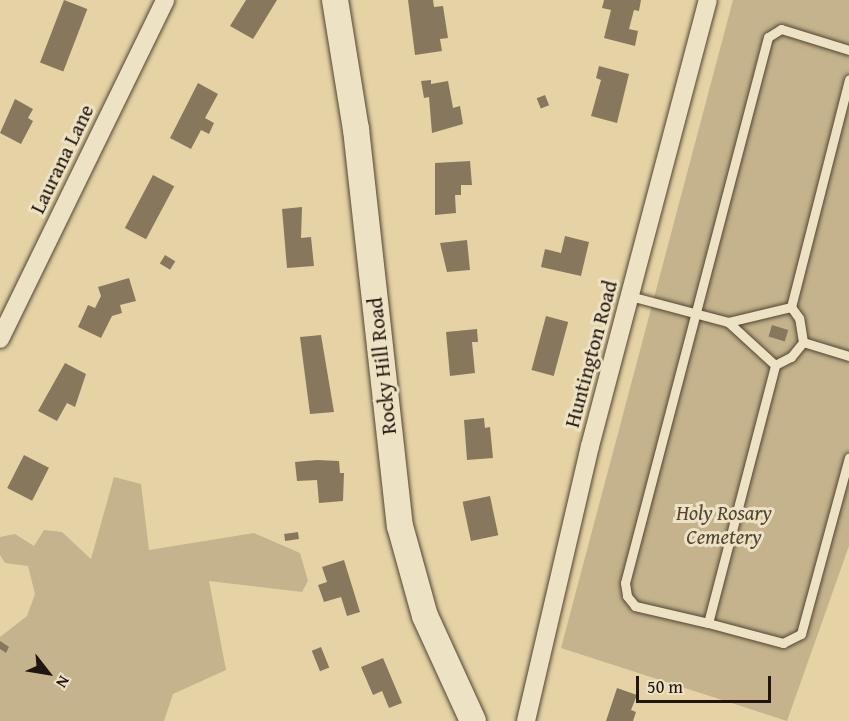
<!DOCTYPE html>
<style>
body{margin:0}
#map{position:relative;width:849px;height:721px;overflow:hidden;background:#e5d3a5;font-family:"Gentium Book Plus",serif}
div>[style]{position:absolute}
.green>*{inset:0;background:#c4b38c}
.building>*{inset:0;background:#87785d;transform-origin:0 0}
.roads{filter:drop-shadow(0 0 2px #524534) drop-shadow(0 0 2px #524534)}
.lane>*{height:9px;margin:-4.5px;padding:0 4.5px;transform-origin:4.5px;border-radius:4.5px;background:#eee2c4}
.street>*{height:18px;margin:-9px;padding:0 9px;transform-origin:9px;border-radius:9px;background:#eee2c4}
.secondary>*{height:26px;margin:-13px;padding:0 13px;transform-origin:13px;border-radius:13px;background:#eee2c4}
span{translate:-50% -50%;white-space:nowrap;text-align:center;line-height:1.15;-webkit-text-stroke:6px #eee2c4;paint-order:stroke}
.street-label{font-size:21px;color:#21160f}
.park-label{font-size:21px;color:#524534;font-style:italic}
.north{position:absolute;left:18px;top:643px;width:60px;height:60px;-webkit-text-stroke:4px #eee2c4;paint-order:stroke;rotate:121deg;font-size:16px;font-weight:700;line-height:24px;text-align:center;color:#21160f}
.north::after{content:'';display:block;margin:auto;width:21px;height:27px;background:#21160f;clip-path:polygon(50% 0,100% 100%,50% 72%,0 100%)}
.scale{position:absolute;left:636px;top:676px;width:135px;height:27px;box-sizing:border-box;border:3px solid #21160f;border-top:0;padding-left:8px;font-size:18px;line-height:21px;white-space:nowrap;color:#21160f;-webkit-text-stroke:4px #eee2c4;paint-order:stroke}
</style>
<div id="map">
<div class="green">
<div style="clip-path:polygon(733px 0,849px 0,849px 546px,787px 721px,561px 648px)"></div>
<div style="clip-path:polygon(114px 477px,141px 484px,149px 550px,254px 533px,300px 553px,308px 581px,302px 592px,209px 581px,226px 670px,173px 694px,164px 721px,0 721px,0 637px,27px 616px,35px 594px,28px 566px,5px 563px,0 555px,0 537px,15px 534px,34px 546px,44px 530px,62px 532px,91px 559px)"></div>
</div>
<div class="building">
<div style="left:64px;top:0;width:25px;height:67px;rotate:21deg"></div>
<div style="clip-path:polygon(246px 0,277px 0,253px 39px,230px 26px)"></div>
<div style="clip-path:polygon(408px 0,433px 0,434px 7px,443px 6px,448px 38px,440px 39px,442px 51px,415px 55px)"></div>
<div style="clip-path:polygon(604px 0,641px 0,639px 11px,634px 10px,629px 29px,638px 31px,635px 46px,604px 38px,611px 10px,602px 8px)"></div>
<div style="clip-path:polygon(599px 66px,629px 74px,617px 123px,591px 116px,601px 80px,596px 78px)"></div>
<div style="clip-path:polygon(431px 80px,431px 84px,448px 81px,453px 108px,460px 106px,463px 124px,432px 133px,429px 97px,424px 98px,421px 81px)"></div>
<div style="clip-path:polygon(198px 83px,218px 94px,205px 118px,214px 123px,209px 134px,201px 130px,191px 149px,170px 138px)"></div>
<div style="left:545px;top:95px;width:11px;height:9px;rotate:68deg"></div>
<div style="clip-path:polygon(15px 99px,33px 109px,28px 118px,33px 121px,21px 144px,0 133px)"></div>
<div style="clip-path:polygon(470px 161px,472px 185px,461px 185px,461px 195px,455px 195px,456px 213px,435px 215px,435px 163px)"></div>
<div style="left:153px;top:175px;width:24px;height:60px;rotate:28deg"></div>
<div style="clip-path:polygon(302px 207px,301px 238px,311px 237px,314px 266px,287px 268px,282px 209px)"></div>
<div style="clip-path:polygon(565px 236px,589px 242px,581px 276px,541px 267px,545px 249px,561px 253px)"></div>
<div style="clip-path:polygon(467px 240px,470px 270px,447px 272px,440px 243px)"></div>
<div style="left:165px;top:255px;width:12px;height:10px;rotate:31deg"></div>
<div style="clip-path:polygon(129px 278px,136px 301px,120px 305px,122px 313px,112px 316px,101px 338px,78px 327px,88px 305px,95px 308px,101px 296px,98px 287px)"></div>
<div style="left:546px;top:316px;width:23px;height:56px;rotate:15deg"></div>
<div style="left:772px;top:325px;width:17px;height:12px;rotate:17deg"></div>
<div style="clip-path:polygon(477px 329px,478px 342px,472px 342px,475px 373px,450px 376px,446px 332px)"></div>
<div style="clip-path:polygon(321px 335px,334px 412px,310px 414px,300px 337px)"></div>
<div style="clip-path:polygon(65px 363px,86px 374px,75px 407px,67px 403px,57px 421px,38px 411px)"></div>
<div style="clip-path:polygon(484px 418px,485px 428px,490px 427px,493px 458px,467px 460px,464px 420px)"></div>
<div style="left:24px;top:455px;width:28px;height:37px;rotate:27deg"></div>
<div style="clip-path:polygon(317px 460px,339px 461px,340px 473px,344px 473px,343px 501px,319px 503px,317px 480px,297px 481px,295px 462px)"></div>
<div style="left:490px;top:496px;width:40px;height:28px;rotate:78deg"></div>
<div style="left:298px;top:532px;width:7px;height:14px;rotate:82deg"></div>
<div style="clip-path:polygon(344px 560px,360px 612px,347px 616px,341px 597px,324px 602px,318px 585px,327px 582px,322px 567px)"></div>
<div style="clip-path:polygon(0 641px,9px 647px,6px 653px,0 649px)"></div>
<div style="left:321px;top:647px;width:22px;height:10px;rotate:68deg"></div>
<div style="clip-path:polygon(383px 658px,402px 703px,389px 708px,382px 691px,373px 695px,361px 667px)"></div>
<div style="clip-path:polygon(617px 688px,637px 695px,631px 710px,636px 712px,633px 721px,606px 721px)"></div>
</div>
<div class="roads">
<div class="lane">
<div style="left:849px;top:50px;width:71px;rotate:-162.8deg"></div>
<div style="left:781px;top:29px;width:15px;rotate:148deg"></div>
<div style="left:768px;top:37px;width:564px;rotate:104.68deg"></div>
<div style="left:625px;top:583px;width:13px;rotate:81deg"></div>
<div style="left:627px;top:596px;width:13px;rotate:51deg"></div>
<div style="left:635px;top:606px;width:75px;rotate:13.1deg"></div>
<div style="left:708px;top:623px;width:267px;rotate:-75.4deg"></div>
<div style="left:775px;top:365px;width:18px;rotate:-27deg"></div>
<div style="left:791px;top:357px;width:19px;rotate:-51deg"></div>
<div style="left:803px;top:342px;width:24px;rotate:-99deg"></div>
<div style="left:799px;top:318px;width:14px;rotate:-126deg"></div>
<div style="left:791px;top:307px;width:235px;rotate:-75.7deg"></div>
<div style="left:630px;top:296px;width:101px;rotate:14.9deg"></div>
<div style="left:803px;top:342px;width:48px;rotate:16.9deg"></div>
<div style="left:775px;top:365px;width:64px;rotate:-137.5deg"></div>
<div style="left:728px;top:322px;width:65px;rotate:-13.4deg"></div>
<div style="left:708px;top:623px;width:78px;rotate:14.9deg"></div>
<div style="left:783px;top:643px;width:20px;rotate:-27deg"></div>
<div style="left:801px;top:634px;width:183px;rotate:-74.8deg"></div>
</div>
<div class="street">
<div style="left:0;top:339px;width:377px;rotate:-64deg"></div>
<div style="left:526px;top:721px;width:282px;rotate:-76.9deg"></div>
<div style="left:590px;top:446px;width:461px;rotate:-75.2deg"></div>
</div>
<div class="secondary">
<div style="left:335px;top:0;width:131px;rotate:80.8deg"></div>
<div style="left:356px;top:129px;width:399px;rotate:83.7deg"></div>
<div style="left:400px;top:526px;width:93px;rotate:74.5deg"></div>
<div style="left:425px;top:616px;width:115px;rotate:65.4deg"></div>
</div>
</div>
<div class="street-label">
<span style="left:62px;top:159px;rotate:-64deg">Laurana Lane</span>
<span style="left:591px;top:354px;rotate:-75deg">Huntington Road</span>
<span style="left:382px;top:366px;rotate:-96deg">Rocky Hill Road</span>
</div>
<div class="park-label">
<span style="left:724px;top:525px">Holy Rosary<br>Cemetery</span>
</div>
<div class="north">N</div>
<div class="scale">50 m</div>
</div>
